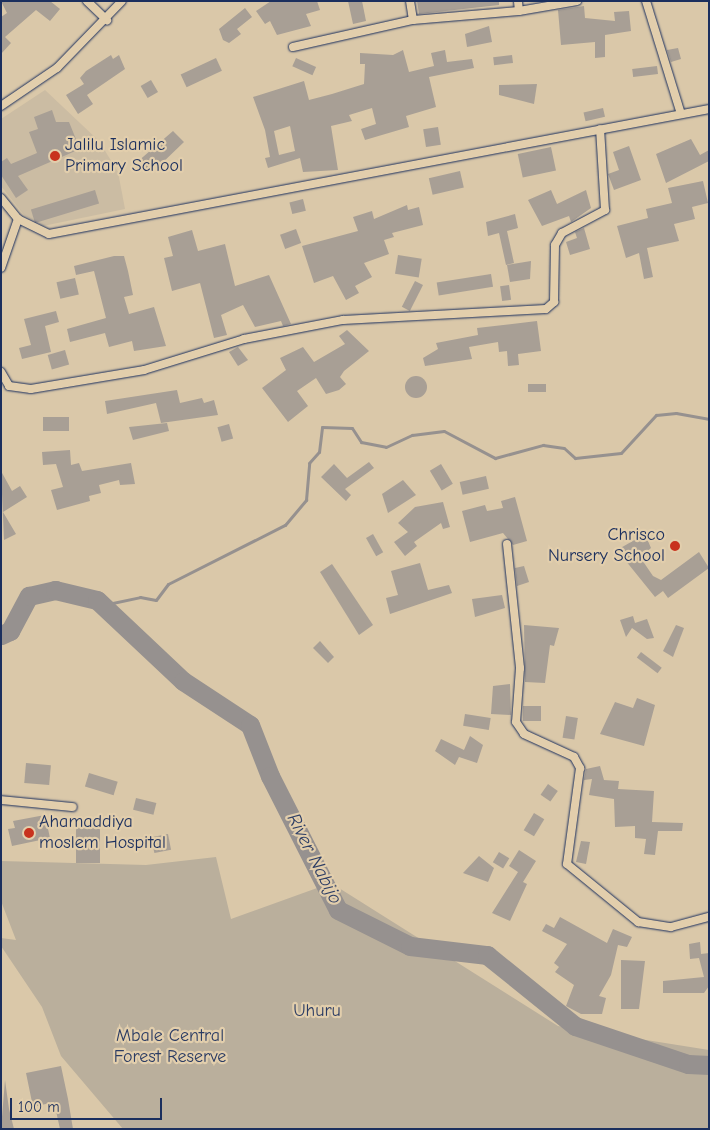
<!DOCTYPE html>
<style>
body{margin:0}
#map{position:relative;width:710px;height:1130px;overflow:hidden;background:#dac8a9;font-family:"Comic Neue",sans-serif}
div>[style]{position:absolute}
.built>*{inset:0;background:#cbbca3}
.green>*{inset:0;background:#baaf9c}
.stream>*{height:3px;margin:-1.5px;padding:0 1.5px;transform-origin:1.5px;border-radius:1.5px;background:#96918f}
.river>*{height:19px;margin:-9.5px;padding:0 9.5px;transform-origin:9.5px;border-radius:9.5px;background:#96918f}
.building>*{inset:0;background:#a89f95;transform-origin:0 0}
.round{border-radius:50%}
.roads{filter:drop-shadow(0 0 1px #1b2f5e) drop-shadow(0 0 1px #1b2f5e)}
.minor>*{height:8px;margin:-4px;padding:0 4px;transform-origin:4px;border-radius:4px;background:#e2ceac}
.dots>*{width:14px;height:14px;translate:-50% -50%;box-sizing:border-box;border:2px solid #e2ceac;border-radius:50%}
span{translate:-50% -50%;white-space:nowrap;text-align:center;line-height:1.15;-webkit-text-stroke:4.5px #e2ceac;paint-order:stroke}
.poi-label{font-size:18px;color:#1b2f5e}
.left{translate:0 -50%;text-align:left}
.right{translate:-100% -50%;text-align:right}
.park-label{font-size:18px;color:#2b3c64}
.water-label{font-size:19px;color:#2d3e65;font-style:italic}
.frame{position:absolute;inset:0;border:2px solid #1b2f5e;pointer-events:none}
.scale{position:absolute;left:10px;top:1098px;width:152px;height:22px;box-sizing:border-box;border:2px solid #1b2f5e;border-top:0;padding-left:6px;font-size:15px;line-height:18px;white-space:nowrap;color:#1b2f5e;-webkit-text-stroke:4px #e2ceac;paint-order:stroke}
</style>
<div id="map">
<div class="built">
<div style="clip-path:polygon(45px 90px,99px 141px,118px 172px,125px 209px,43px 226px,24px 215px,1px 186px,1px 119px)"></div>
</div>
<div class="green">
<div style="clip-path:polygon(216px 857px,231px 919px,331px 883px,558px 1026px,709px 1050px,709px 1129px,123px 1129px,61px 1056px,42px 1007px,1px 946px,1px 938px,16px 940px,1px 901px,1px 861px,146px 865px)"></div>
</div>
<div class="stream">
<div style="left:103px;top:605px;width:38px;rotate:-12deg"></div>
<div style="left:140px;top:597px;width:16px;rotate:11deg"></div>
<div style="left:156px;top:600px;width:20px;rotate:-53deg"></div>
<div style="left:168px;top:584px;width:131px;rotate:-26.8deg"></div>
<div style="left:285px;top:525px;width:33px;rotate:-50deg"></div>
<div style="left:306px;top:500px;width:37px;rotate:-85deg"></div>
<div style="left:309px;top:463px;width:15px;rotate:-48deg"></div>
<div style="left:319px;top:452px;width:25px;rotate:-83deg"></div>
<div style="left:322px;top:427px;width:30px;rotate:2deg"></div>
<div style="left:352px;top:428px;width:17px;rotate:57deg"></div>
<div style="left:361px;top:442px;width:25px;rotate:11deg"></div>
<div style="left:386px;top:447px;width:29px;rotate:-25deg"></div>
<div style="left:412px;top:435px;width:32px;rotate:-7deg"></div>
<div style="left:444px;top:431px;width:58px;rotate:27.9deg"></div>
<div style="left:495px;top:458px;width:50px;rotate:-15.2deg"></div>
<div style="left:543px;top:445px;width:21px;rotate:8deg"></div>
<div style="left:564px;top:448px;width:15px;rotate:42deg"></div>
<div style="left:575px;top:458px;width:46px;rotate:-6.2deg"></div>
<div style="left:621px;top:453px;width:52px;rotate:-47.4deg"></div>
<div style="left:656px;top:415px;width:20px;rotate:-6deg"></div>
<div style="left:676px;top:413px;width:34px;rotate:10deg"></div>
</div>
<div class="river">
<div style="left:1px;top:635px;width:10px;rotate:-24deg"></div>
<div style="left:10px;top:631px;width:40px;rotate:-62deg"></div>
<div style="left:29px;top:596px;width:27px;rotate:-13deg"></div>
<div style="left:55px;top:590px;width:43px;rotate:13.4deg"></div>
<div style="left:97px;top:600px;width:118px;rotate:43.3deg"></div>
<div style="left:183px;top:681px;width:80px;rotate:33.3deg"></div>
<div style="left:250px;top:725px;width:55px;rotate:68.6deg"></div>
<div style="left:270px;top:776px;width:150px;rotate:63.1deg"></div>
<div style="left:338px;top:910px;width:80px;rotate:26.6deg"></div>
<div style="left:410px;top:946px;width:78px;rotate:6.7deg"></div>
<div style="left:487px;top:955px;width:113px;rotate:38.9deg"></div>
<div style="left:575px;top:1026px;width:119px;rotate:18.6deg"></div>
<div style="left:688px;top:1064px;width:21px;rotate:3deg"></div>
</div>
<div class="building">
<div style="clip-path:polygon(1px 1px,50px 1px,60px 9px,50px 21px,36px 10px,5px 37px,11px 43px,1px 54px,1px 17px,7px 13px)"></div>
<div style="clip-path:polygon(271px 1px,317px 1px,320px 10px,306px 14px,311px 26px,277px 35px,270px 21px,265px 24px,256px 11px)"></div>
<div style="clip-path:polygon(348px 1px,362px 1px,366px 21px,353px 24px)"></div>
<div style="clip-path:polygon(417px 1px,499px 1px,499px 5px,419px 14px)"></div>
<div style="clip-path:polygon(584px 6px,585px 18px,615px 21px,614px 12px,629px 11px,631px 31px,605px 35px,605px 57px,595px 58px,595px 42px,561px 45px,558px 10px)"></div>
<div style="clip-path:polygon(245px 8px,252px 17px,237px 29px,241px 34px,229px 43px,223px 40px,219px 29px)"></div>
<div style="clip-path:polygon(489px 26px,492px 42px,467px 47px,465px 34px)"></div>
<div style="clip-path:polygon(678px 48px,681px 59px,671px 62px,667px 50px)"></div>
<div style="clip-path:polygon(evenodd,403px 50px,409px 72px,434px 66px,431px 53px,445px 50px,447px 62px,472px 59px,474px 68px,429px 77px,436px 107px,406px 116px,409px 127px,365px 140px,361px 129px,376px 124px,372px 108px,349px 115px,352px 121px,331px 126px,338px 170px,303px 172px,300px 158px,268px 168px,265px 158px,270px 157px,265px 130px,253px 97px,304px 81px,309px 100px,332px 94px,364px 84px,365px 64px,360px 64px,360px 53px,393px 55px,403px 50px,290px 126px,295px 151px,279px 155px,274px 131px,290px 126px)"></div>
<div style="clip-path:polygon(111px 55px,113px 59px,119px 55px,125px 69px,87px 95px,93px 104px,78px 114px,66px 95px,84px 84px,80px 78px,86px 71px)"></div>
<div style="left:512px;top:55px;width:8px;height:19px;rotate:83deg"></div>
<div style="left:216px;top:58px;width:14px;height:39px;rotate:65deg"></div>
<div style="left:296px;top:58px;width:22px;height:9px;rotate:24deg"></div>
<div style="left:657px;top:66px;width:8px;height:25px;rotate:83deg"></div>
<div style="left:151px;top:80px;width:14px;height:12px;rotate:60deg"></div>
<div style="clip-path:polygon(537px 84px,534px 104px,499px 95px,499px 85px)"></div>
<div style="left:603px;top:108px;width:9px;height:20px;rotate:77deg"></div>
<div style="clip-path:polygon(52px 110px,56px 122px,69px 122px,80px 149px,18px 176px,28px 190px,16px 198px,1px 175px,1px 162px,7px 158px,11px 164px,37px 153px,29px 132px,38px 129px,34px 117px)"></div>
<div style="left:438px;top:127px;width:18px;height:15px;rotate:81deg"></div>
<div style="clip-path:polygon(173px 131px,184px 142px,158px 167px,155px 164px,144px 172px,136px 163px)"></div>
<div style="clip-path:polygon(691px 139px,700px 155px,709px 150px,709px 161px,666px 183px,656px 154px)"></div>
<div style="clip-path:polygon(629px 146px,641px 180px,614px 190px,608px 174px,619px 170px,613px 152px)"></div>
<div style="left:551px;top:147px;width:24px;height:34px;rotate:78deg"></div>
<div style="left:460px;top:171px;width:17px;height:32px;rotate:77deg"></div>
<div style="clip-path:polygon(703px 181px,708px 203px,692px 207px,695px 219px,674px 224px,679px 241px,647px 248px,653px 277px,644px 279px,639px 253px,626px 258px,617px 226px,648px 218px,646px 209px,672px 203px,668px 188px)"></div>
<div style="left:95px;top:190px;width:14px;height:67px;rotate:73deg"></div>
<div style="clip-path:polygon(551px 190px,557px 204px,586px 190px,591px 208px,571px 222px,569px 216px,542px 226px,528px 200px)"></div>
<div style="left:303px;top:199px;width:12px;height:14px;rotate:76deg"></div>
<div style="clip-path:polygon(407px 205px,408px 210px,419px 207px,423px 225px,392px 233px,394px 237px,384px 240px,389px 254px,364px 263px,372px 277px,355px 286px,359px 293px,346px 300px,333px 276px,314px 283px,302px 246px,358px 231px,353px 217px,372px 211px,374px 219px)"></div>
<div style="clip-path:polygon(515px 214px,518px 228px,507px 231px,514px 263px,506px 265px,499px 233px,488px 236px,486px 222px)"></div>
<div style="clip-path:polygon(584px 228px,590px 249px,570px 255px,566px 242px,577px 238px,575px 232px)"></div>
<div style="left:296px;top:229px;width:15px;height:17px;rotate:70deg"></div>
<div style="clip-path:polygon(192px 230px,198px 251px,225px 244px,235px 286px,269px 275px,291px 324px,283px 326px,281px 321px,255px 327px,243px 305px,221px 315px,227px 335px,214px 338px,200px 283px,172px 291px,164px 258px,173px 256px,168px 237px)"></div>
<div style="left:398px;top:255px;width:24px;height:19px;rotate:9deg"></div>
<div style="clip-path:polygon(114px 256px,124px 256px,128px 271px,133px 295px,124px 297px,129px 314px,154px 307px,166px 346px,134px 351px,132px 341px,109px 347px,105px 333px,70px 342px,67px 329px,106px 318px,94px 271px,76px 275px,74px 266px)"></div>
<div style="clip-path:polygon(531px 261px,530px 279px,510px 282px,507px 265px)"></div>
<div style="left:491px;top:274px;width:13px;height:55px;rotate:81deg"></div>
<div style="left:75px;top:278px;width:17px;height:19px;rotate:77deg"></div>
<div style="left:415px;top:281px;width:9px;height:29px;rotate:27deg"></div>
<div style="left:509px;top:285px;width:15px;height:9px;rotate:82deg"></div>
<div style="clip-path:polygon(56px 311px,59px 322px,45px 326px,51px 352px,22px 359px,19px 348px,31px 345px,24px 319px)"></div>
<div style="clip-path:polygon(537px 321px,541px 351px,518px 354px,519px 365px,508px 366px,507px 351px,499px 352px,498px 342px,469px 347px,472px 359px,425px 366px,423px 358px,438px 349px,436px 343px,478px 335px,477px 328px)"></div>
<div style="clip-path:polygon(347px 330px,369px 351px,344px 371px,340px 377px,346px 384px,339px 390px,326px 394px,316px 378px,297px 391px,308px 406px,288px 422px,262px 388px,286px 370px,280px 358px,303px 347px,314px 362px,345px 344px,339px 336px)"></div>
<div style="clip-path:polygon(238px 347px,248px 360px,238px 366px,229px 352px)"></div>
<div style="left:65px;top:350px;width:15px;height:18px;rotate:74deg"></div>
<div class="round" style="left:405px;top:376px;width:22px;height:22px"></div>
<div style="left:528px;top:384px;width:18px;height:8px"></div>
<div style="clip-path:polygon(177px 390px,180px 403px,202px 398px,204px 403px,214px 400px,218px 415px,161px 423px,156px 403px,107px 414px,105px 401px)"></div>
<div style="left:69px;top:417px;width:14px;height:26px;rotate:90deg"></div>
<div style="clip-path:polygon(167px 423px,169px 431px,133px 440px,129px 427px)"></div>
<div style="left:229px;top:424px;width:15px;height:12px;rotate:74deg"></div>
<div style="clip-path:polygon(70px 450px,71px 465px,79px 463px,82px 471px,131px 463px,135px 484px,120px 485px,119px 480px,99px 485px,101px 493px,89px 496px,90px 501px,57px 510px,51px 490px,63px 487px,56px 464px,43px 465px,42px 452px)"></div>
<div style="clip-path:polygon(369px 462px,374px 468px,345px 489px,351px 495px,346px 501px,321px 477px,334px 464px,347px 478px)"></div>
<div style="left:441px;top:464px;width:23px;height:13px;rotate:59deg"></div>
<div style="clip-path:polygon(1px 471px,12px 491px,20px 486px,27px 497px,3px 512px,16px 534px,4px 540px)"></div>
<div style="left:486px;top:476px;width:13px;height:27px;rotate:77deg"></div>
<div style="clip-path:polygon(403px 480px,416px 495px,388px 513px,382px 494px)"></div>
<div style="clip-path:polygon(515px 497px,527px 541px,513px 545px,503px 533px,470px 542px,462px 511px,485px 505px,487px 511px,503px 508px,501px 501px)"></div>
<div style="clip-path:polygon(443px 502px,450px 527px,443px 529px,441px 523px,414px 542px,417px 546px,405px 556px,394px 542px,408px 532px,398px 523px,415px 507px)"></div>
<div style="left:373px;top:534px;width:21px;height:8px;rotate:61deg"></div>
<div style="clip-path:polygon(645px 534px,651px 548px,640px 557px,653px 576px,661px 580px,699px 552px,709px 568px,668px 598px,663px 591px,655px 597px,617px 550px)"></div>
<div style="clip-path:polygon(420px 563px,428px 590px,449px 585px,452px 593px,390px 614px,386px 598px,398px 595px,391px 571px)"></div>
<div style="clip-path:polygon(332px 564px,373px 625px,359px 635px,320px 572px)"></div>
<div style="clip-path:polygon(524px 566px,529px 582px,517px 586px,515px 568px)"></div>
<div style="clip-path:polygon(502px 595px,505px 608px,475px 617px,472px 599px)"></div>
<div style="clip-path:polygon(633px 616px,635px 623px,647px 619px,654px 638px,647px 639px,632px 628px,626px 637px,620px 620px)"></div>
<div style="clip-path:polygon(524px 625px,559px 628px,554px 646px,550px 645px,545px 683px,525px 682px)"></div>
<div style="clip-path:polygon(676px 625px,684px 628px,673px 657px,663px 651px)"></div>
<div style="clip-path:polygon(320px 641px,334px 657px,328px 663px,313px 648px)"></div>
<div style="left:641px;top:652px;width:26px;height:7px;rotate:37deg"></div>
<div style="clip-path:polygon(510px 684px,511px 715px,491px 714px,493px 686px)"></div>
<div style="clip-path:polygon(637px 698px,655px 705px,644px 746px,600px 734px,615px 702px,633px 708px)"></div>
<div style="left:523px;top:706px;width:18px;height:15px"></div>
<div style="left:465px;top:714px;width:26px;height:12px;rotate:9deg"></div>
<div style="left:566px;top:716px;width:12px;height:22px;rotate:9deg"></div>
<div style="clip-path:polygon(470px 736px,483px 745px,477px 763px,459px 757px,455px 765px,435px 751px,441px 739px,464px 750px)"></div>
<div style="left:26px;top:763px;width:25px;height:20px;rotate:5deg"></div>
<div style="clip-path:polygon(600px 766px,604px 780px,619px 781px,618px 789px,654px 791px,652px 822px,683px 823px,682px 831px,658px 831px,655px 855px,644px 854px,646px 839px,635px 838px,635px 826px,615px 827px,614px 799px,589px 795px,592px 779px,584px 780px,586px 769px)"></div>
<div style="left:89px;top:773px;width:30px;height:14px;rotate:17deg"></div>
<div style="left:548px;top:784px;width:12px;height:13px;rotate:35deg"></div>
<div style="left:136px;top:798px;width:21px;height:12px;rotate:14deg"></div>
<div style="left:534px;top:813px;width:12px;height:20px;rotate:31deg"></div>
<div style="clip-path:polygon(45px 815px,50px 838px,12px 846px,8px 829px,15px 828px,13px 821px)"></div>
<div style="left:76px;top:824px;width:24px;height:39px"></div>
<div style="left:168px;top:834px;width:16px;height:17px;rotate:79deg"></div>
<div style="clip-path:polygon(581px 841px,590px 842px,586px 864px,576px 862px)"></div>
<div style="clip-path:polygon(519px 850px,536px 861px,523px 882px,527px 884px,510px 921px,492px 913px,518px 872px,509px 866px)"></div>
<div style="left:499px;top:852px;width:12px;height:12px;rotate:31deg"></div>
<div style="clip-path:polygon(479px 856px,494px 868px,488px 882px,463px 873px)"></div>
<div style="clip-path:polygon(560px 917px,607px 943px,613px 929px,632px 937px,627px 947px,618px 945px,611px 975px,599px 996px,606px 998px,602px 1014px,581px 1014px,566px 1006px,574px 985px,555px 972px,559px 967px,554px 963px,567px 944px,542px 931px,546px 924px,554px 928px)"></div>
<div style="clip-path:polygon(700px 942px,701px 954px,709px 953px,709px 986px,704px 993px,663px 993px,663px 981px,704px 977px,699px 958px,690px 959px,689px 944px)"></div>
<div style="clip-path:polygon(621px 960px,645px 961px,639px 1009px,621px 1009px)"></div>
<div style="clip-path:polygon(61px 1066px,68px 1099px,73px 1129px,60px 1129px,54px 1102px,33px 1107px,26px 1073px)"></div>
<div style="clip-path:polygon(5px 1080px,9px 1109px,14px 1129px,1px 1129px)"></div>
</div>
<div class="roads">
<div class="minor">
<div style="left:87px;top:1px;width:28px;rotate:44deg"></div>
<div style="left:646px;top:1px;width:118px;rotate:72.8deg"></div>
<div style="left:519px;top:11px;width:59px;rotate:-9.8deg"></div>
<div style="left:413px;top:20px;width:106px;rotate:-4.9deg"></div>
<div style="left:519px;top:11px;width:10px;rotate:-96deg"></div>
<div style="left:293px;top:47px;width:123px;rotate:-12.7deg"></div>
<div style="left:413px;top:20px;width:19px;rotate:-99deg"></div>
<div style="left:1px;top:106px;width:68px;rotate:-34.2deg"></div>
<div style="left:57px;top:68px;width:93px;rotate:-45.9deg"></div>
<div style="left:1px;top:198px;width:27px;rotate:51deg"></div>
<div style="left:18px;top:219px;width:34px;rotate:26deg"></div>
<div style="left:49px;top:234px;width:672px;rotate:-10.72deg"></div>
<div style="left:1px;top:268px;width:52px;rotate:-70.9deg"></div>
<div style="left:1px;top:372px;width:16px;rotate:60deg"></div>
<div style="left:9px;top:386px;width:22px;rotate:8deg"></div>
<div style="left:31px;top:389px;width:115px;rotate:-9.5deg"></div>
<div style="left:144px;top:370px;width:105px;rotate:-17.2deg"></div>
<div style="left:244px;top:339px;width:101px;rotate:-10.9deg"></div>
<div style="left:343px;top:320px;width:203px;rotate:-3.1deg"></div>
<div style="left:546px;top:309px;width:11px;rotate:-41deg"></div>
<div style="left:554px;top:302px;width:57px;rotate:-89deg"></div>
<div style="left:555px;top:245px;width:14px;rotate:-60deg"></div>
<div style="left:562px;top:233px;width:49px;rotate:-28.1deg"></div>
<div style="left:605px;top:210px;width:81px;rotate:-93.5deg"></div>
<div style="left:507px;top:544px;width:125px;rotate:84deg"></div>
<div style="left:520px;top:668px;width:54px;rotate:94.2deg"></div>
<div style="left:516px;top:722px;width:14px;rotate:56deg"></div>
<div style="left:524px;top:734px;width:55px;rotate:24.7deg"></div>
<div style="left:574px;top:757px;width:13px;rotate:61deg"></div>
<div style="left:580px;top:768px;width:97px;rotate:97.7deg"></div>
<div style="left:567px;top:864px;width:92px;rotate:39.2deg"></div>
<div style="left:638px;top:922px;width:33px;rotate:9deg"></div>
<div style="left:671px;top:927px;width:39px;rotate:-15deg"></div>
<div style="left:1px;top:800px;width:72px;rotate:5.6deg"></div>
</div>
</div>
<div class="dots">
<div style="left:55px;top:156px;background:#c8321e"></div>
<div style="left:675px;top:546px;background:#c8321e"></div>
<div style="left:29px;top:833px;background:#c8321e"></div>
</div>
<div class="poi-label">
<span class="left" style="left:65px;top:156px">Jalilu Islamic<br>Primary School</span>
<span class="right" style="left:665px;top:546px">Chrisco<br>Nursery School</span>
<span class="left" style="left:39px;top:833px">Ahamaddiya<br>moslem Hospital</span>
</div>
<div class="park-label">
<span style="left:317px;top:1011px">Uhuru</span>
<span style="left:170px;top:1047px">Mbale Central<br>Forest Reserve</span>
</div>
<div class="water-label">
<span style="left:314px;top:859px;rotate:63deg">River Nabijo</span>
</div>
<div class="frame"></div>
<div class="scale">100 m</div>
</div>
